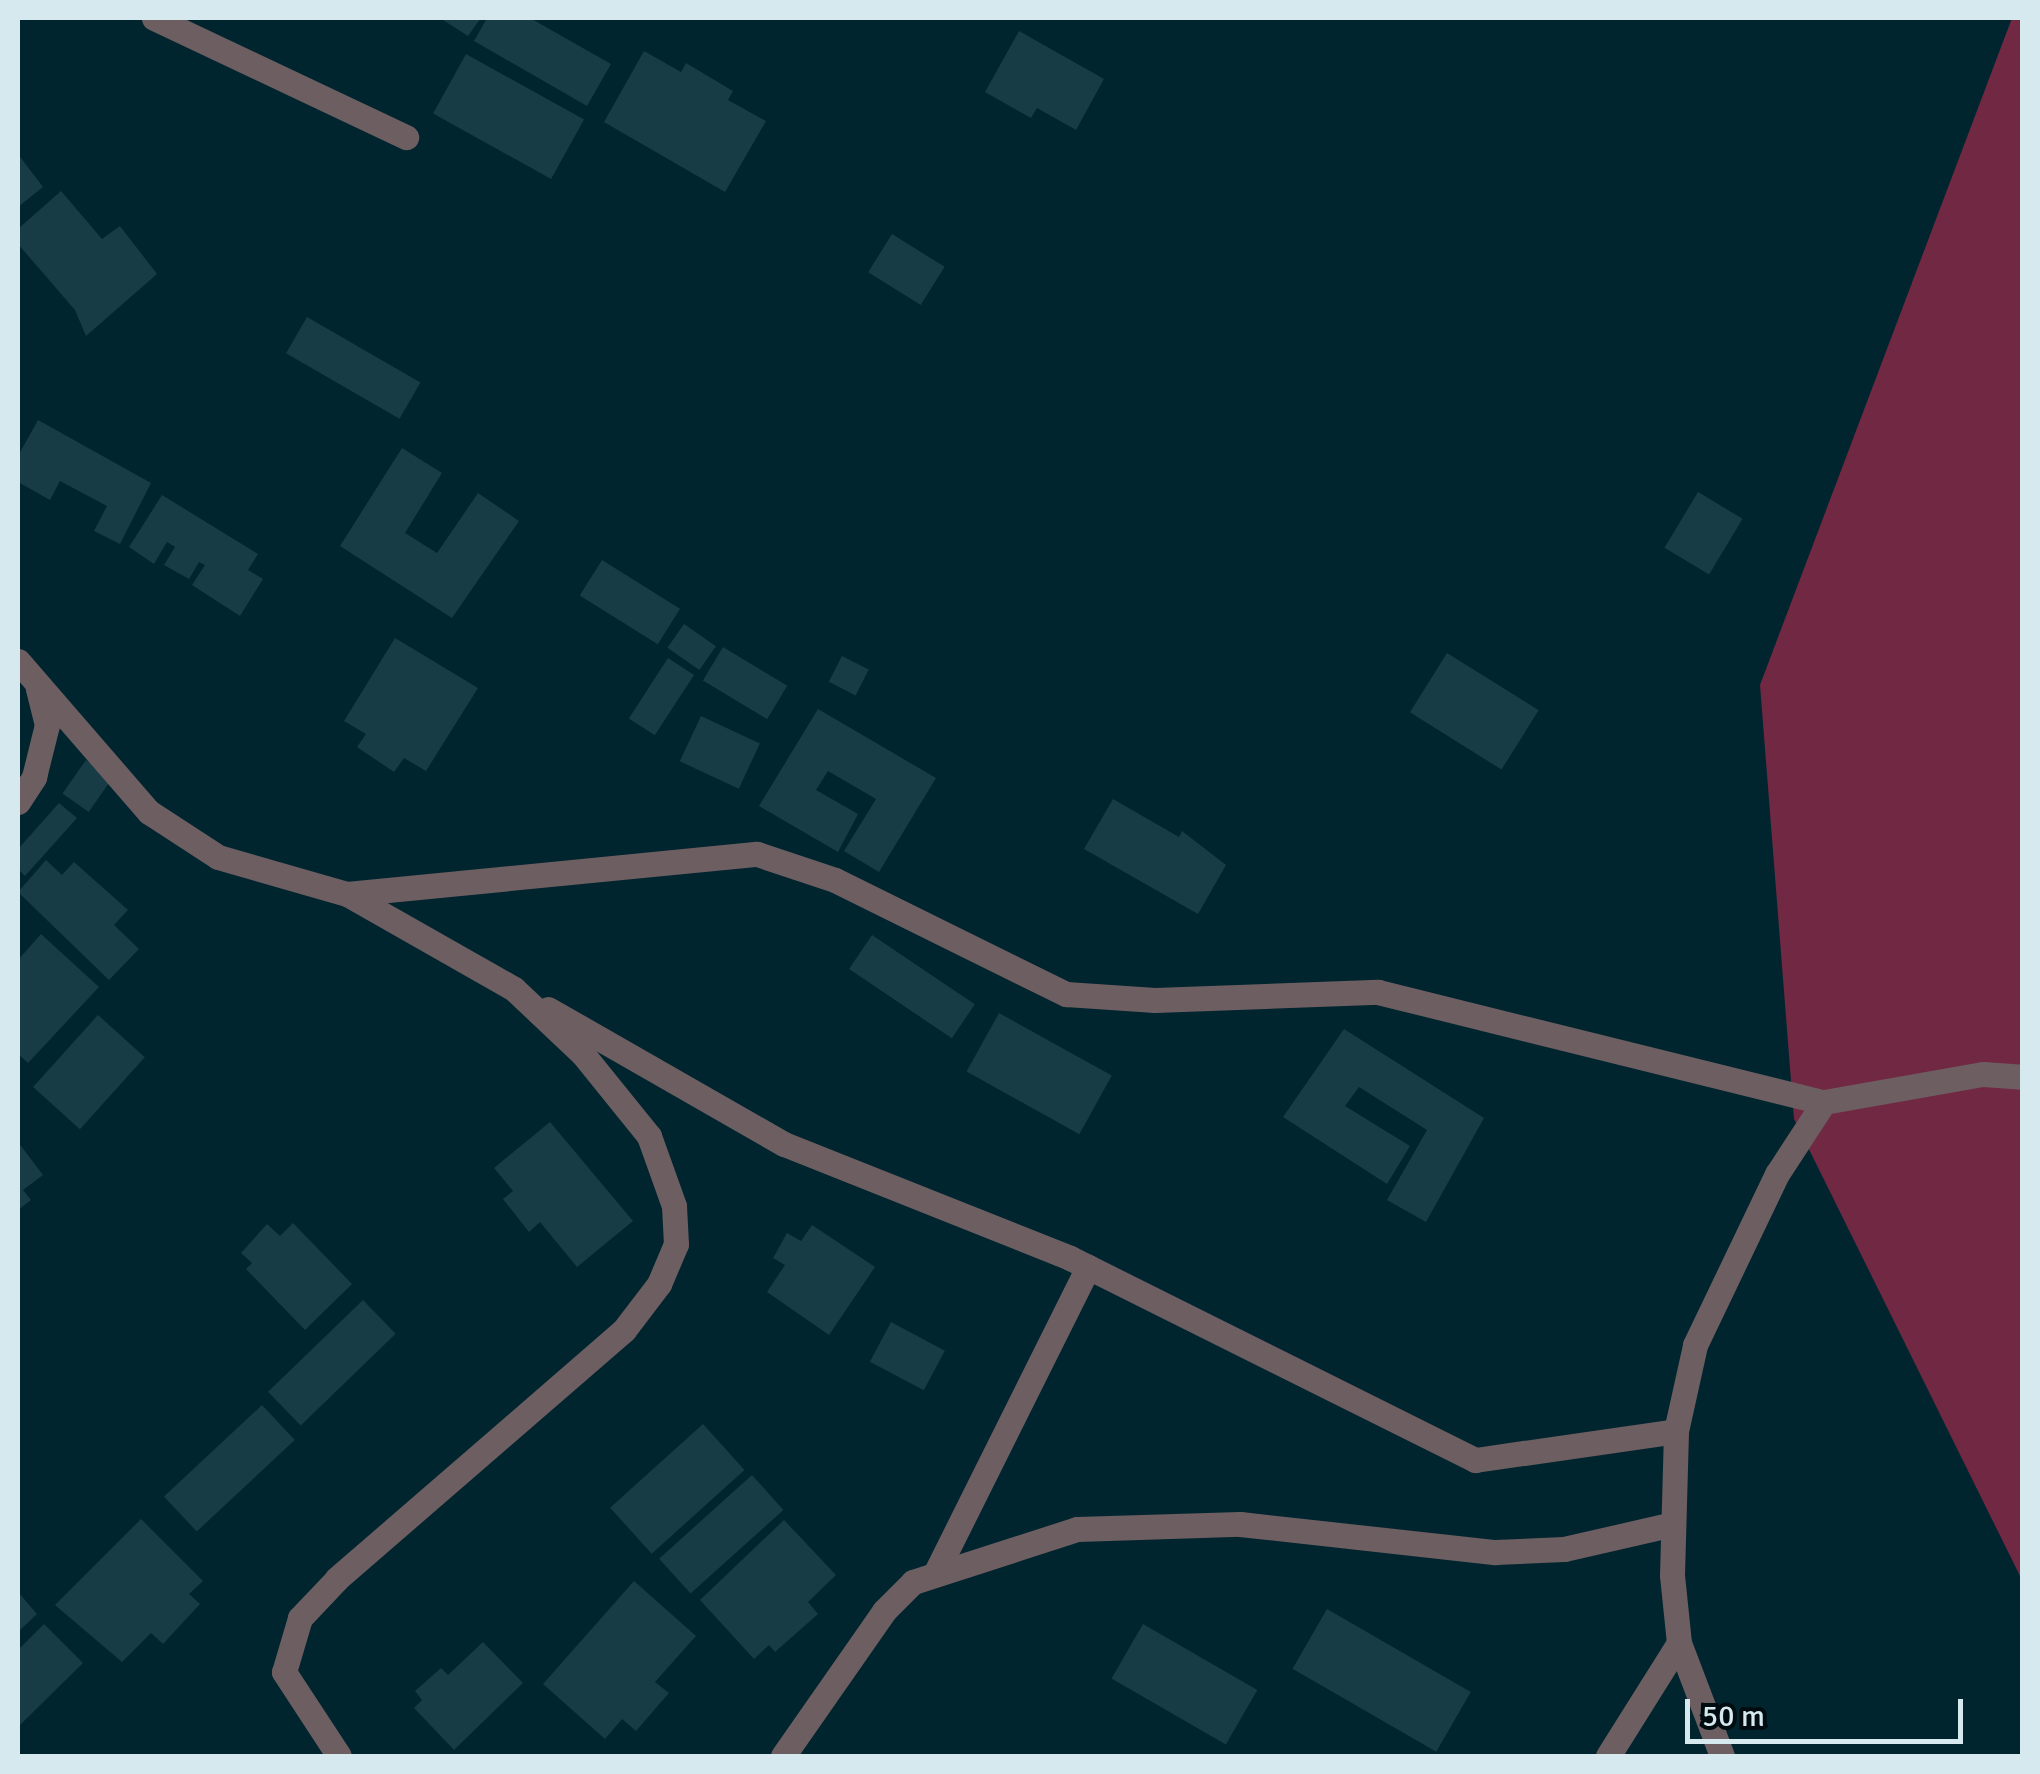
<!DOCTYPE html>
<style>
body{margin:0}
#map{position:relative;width:2040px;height:1774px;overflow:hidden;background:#00252e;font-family:Signika,sans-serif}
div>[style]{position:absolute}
.forest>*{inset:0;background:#712842}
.building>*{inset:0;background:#173c45;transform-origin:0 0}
.minor>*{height:25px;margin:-12.5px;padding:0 12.5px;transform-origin:12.5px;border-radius:12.5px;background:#6d5e62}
span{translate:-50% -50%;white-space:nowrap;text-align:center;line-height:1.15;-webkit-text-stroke:10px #010c10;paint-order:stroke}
.frame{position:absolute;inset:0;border:20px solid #d5e9ef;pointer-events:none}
.scale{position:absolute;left:1685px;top:1699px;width:278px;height:45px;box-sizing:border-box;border:5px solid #d5e9ef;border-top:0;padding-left:12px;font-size:30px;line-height:35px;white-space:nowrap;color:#d5e9ef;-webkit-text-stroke:8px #010c10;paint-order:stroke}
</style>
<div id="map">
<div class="forest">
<div style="clip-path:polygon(2012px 18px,2022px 18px,2022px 1580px,1794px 1119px,1760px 685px)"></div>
</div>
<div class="building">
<div style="clip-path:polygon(440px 18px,481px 18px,468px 36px)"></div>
<div style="clip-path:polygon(487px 18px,530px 18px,611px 64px,587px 106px,474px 41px)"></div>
<div style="clip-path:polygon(1019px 31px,1104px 79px,1076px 130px,1037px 108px,1031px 118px,985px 92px)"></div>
<div style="clip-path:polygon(644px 51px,681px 72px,686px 63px,733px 91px,728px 100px,766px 121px,725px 192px,604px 122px)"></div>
<div style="left:466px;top:54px;width:135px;height:68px;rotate:29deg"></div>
<div style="clip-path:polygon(18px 154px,43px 187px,18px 207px)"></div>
<div style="clip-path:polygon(61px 191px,102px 239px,120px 226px,157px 274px,86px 336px,75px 310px,18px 244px,18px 229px)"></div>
<div style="left:892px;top:234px;width:62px;height:45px;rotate:32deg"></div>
<div style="left:307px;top:317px;width:131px;height:42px;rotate:30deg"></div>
<div style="clip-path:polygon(38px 420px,151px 483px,120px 544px,94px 531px,107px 506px,60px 481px,50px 500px,18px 482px,18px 456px)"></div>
<div style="clip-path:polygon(402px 448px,442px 473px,405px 533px,437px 553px,478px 493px,519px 521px,452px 618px,340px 546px)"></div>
<div style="left:1698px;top:492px;width:52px;height:65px;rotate:31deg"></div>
<div style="clip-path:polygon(162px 495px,258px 554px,248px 570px,263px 579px,240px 616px,192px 585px,205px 565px,199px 562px,189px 579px,164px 565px,175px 547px,167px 542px,154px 564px,129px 547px)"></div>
<div style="left:602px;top:560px;width:92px;height:42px;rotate:32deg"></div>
<div style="left:684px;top:624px;width:39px;height:29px;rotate:35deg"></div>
<div style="clip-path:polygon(395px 638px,478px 688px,426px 771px,404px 758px,394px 772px,357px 747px,366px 734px,344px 721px)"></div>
<div style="left:723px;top:647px;width:75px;height:39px;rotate:31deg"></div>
<div style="left:1447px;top:653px;width:108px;height:70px;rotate:32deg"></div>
<div style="left:842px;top:656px;width:30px;height:29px;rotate:27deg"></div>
<div style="left:668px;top:658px;width:31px;height:72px;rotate:33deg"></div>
<div style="clip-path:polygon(818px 709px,936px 778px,879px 872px,844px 851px,876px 799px,828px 771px,816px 790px,858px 814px,838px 852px,759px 806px)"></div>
<div style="left:701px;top:716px;width:65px;height:50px;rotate:25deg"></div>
<div style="left:86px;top:760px;width:32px;height:41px;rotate:35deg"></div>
<div style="clip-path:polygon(1113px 799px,1179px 837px,1182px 831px,1226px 865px,1198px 914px,1084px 849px)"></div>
<div style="clip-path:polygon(59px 803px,77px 818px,25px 876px,18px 869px,18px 849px)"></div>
<div style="clip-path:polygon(46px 860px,62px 875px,74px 862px,128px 910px,114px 925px,139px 949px,109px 980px,18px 892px)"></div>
<div style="clip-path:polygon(41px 934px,99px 987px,28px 1063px,18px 1054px,18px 960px)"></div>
<div style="left:872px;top:935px;width:124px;height:41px;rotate:34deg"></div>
<div style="left:999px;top:1013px;width:129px;height:67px;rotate:29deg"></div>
<div style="left:98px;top:1015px;width:63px;height:97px;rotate:42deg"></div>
<div style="clip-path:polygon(1344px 1029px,1484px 1118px,1426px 1222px,1387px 1200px,1427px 1130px,1359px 1087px,1345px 1106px,1410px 1146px,1387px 1184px,1283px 1117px)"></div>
<div style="clip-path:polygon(550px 1122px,633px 1221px,577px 1267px,540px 1222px,529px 1232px,503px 1199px,513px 1191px,494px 1168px)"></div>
<div style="clip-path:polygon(18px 1142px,43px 1175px,23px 1190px,31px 1200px,18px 1210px)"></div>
<div style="clip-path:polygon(293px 1223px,352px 1284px,305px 1330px,246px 1269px,252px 1263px,241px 1253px,267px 1224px,280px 1236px)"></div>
<div style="clip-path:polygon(812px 1225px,875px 1267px,829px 1335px,767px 1292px,785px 1265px,773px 1258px,787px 1233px,801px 1241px)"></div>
<div style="left:363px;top:1300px;width:47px;height:132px;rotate:46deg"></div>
<div style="left:891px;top:1322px;width:61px;height:45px;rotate:28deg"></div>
<div style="left:262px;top:1405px;width:48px;height:134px;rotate:47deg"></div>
<div style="left:703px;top:1424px;width:62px;height:125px;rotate:48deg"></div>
<div style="left:752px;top:1475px;width:47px;height:125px;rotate:48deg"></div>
<div style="clip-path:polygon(141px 1519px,203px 1581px,189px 1594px,200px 1604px,163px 1644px,151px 1633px,122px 1662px,55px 1605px)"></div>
<div style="clip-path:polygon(784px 1520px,836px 1575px,808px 1602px,818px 1614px,775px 1652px,769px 1645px,754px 1659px,700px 1600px)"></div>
<div style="clip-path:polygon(634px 1581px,696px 1636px,655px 1682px,669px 1693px,636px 1731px,622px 1719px,605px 1739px,543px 1684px)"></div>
<div style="clip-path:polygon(18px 1592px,37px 1614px,18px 1632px)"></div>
<div style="left:1327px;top:1609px;width:166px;height:69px;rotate:30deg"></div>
<div style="clip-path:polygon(44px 1624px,83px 1663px,18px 1727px,18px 1650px)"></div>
<div style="left:1143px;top:1624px;width:132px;height:63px;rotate:30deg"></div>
<div style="clip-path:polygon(483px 1642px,523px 1683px,454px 1750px,414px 1708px,422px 1700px,415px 1691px,441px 1668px,448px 1675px)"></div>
</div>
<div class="minor">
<div style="left:154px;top:18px;width:279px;rotate:25.3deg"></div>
<div style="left:18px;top:661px;width:200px;rotate:49.1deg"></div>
<div style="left:149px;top:812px;width:82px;rotate:33.1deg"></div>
<div style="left:218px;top:857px;width:134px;rotate:16deg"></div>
<div style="left:347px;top:894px;width:192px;rotate:29.6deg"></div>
<div style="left:514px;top:989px;width:93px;rotate:43.3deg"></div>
<div style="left:582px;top:1053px;width:107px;rotate:51.1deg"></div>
<div style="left:649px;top:1136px;width:74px;rotate:70.3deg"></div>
<div style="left:674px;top:1206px;width:38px;rotate:87deg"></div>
<div style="left:676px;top:1244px;width:43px;rotate:113deg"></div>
<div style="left:659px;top:1284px;width:58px;rotate:127.3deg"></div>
<div style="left:624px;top:1330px;width:380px;rotate:139.1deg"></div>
<div style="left:337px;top:1579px;width:54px;rotate:133.5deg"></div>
<div style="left:300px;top:1618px;width:56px;rotate:106.5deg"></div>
<div style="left:284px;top:1672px;width:100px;rotate:56.8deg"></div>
<div style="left:18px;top:802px;width:30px;rotate:-57deg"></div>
<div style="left:34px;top:777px;width:54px;rotate:-76deg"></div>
<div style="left:47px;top:725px;width:38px;rotate:-104deg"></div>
<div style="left:347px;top:894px;width:412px;rotate:-5.6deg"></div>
<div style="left:757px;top:854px;width:82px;rotate:18.4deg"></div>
<div style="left:835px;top:880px;width:258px;rotate:26.3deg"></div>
<div style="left:1066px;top:994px;width:89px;rotate:3.9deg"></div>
<div style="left:1155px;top:1000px;width:223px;rotate:-2.1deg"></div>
<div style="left:1378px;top:992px;width:459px;rotate:13.9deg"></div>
<div style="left:1824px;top:1102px;width:161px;rotate:-10deg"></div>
<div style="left:1983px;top:1074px;width:39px;rotate:4deg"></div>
<div style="left:548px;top:1009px;width:272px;rotate:29.8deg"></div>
<div style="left:784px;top:1144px;width:308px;rotate:21.7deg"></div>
<div style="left:1070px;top:1258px;width:453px;rotate:26.5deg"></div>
<div style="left:1475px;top:1460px;width:203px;rotate:-8.2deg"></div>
<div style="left:936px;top:1572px;width:341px;rotate:-63.5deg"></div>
<div style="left:783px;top:1756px;width:177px;rotate:-55.1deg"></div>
<div style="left:884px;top:1611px;width:41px;rotate:-45deg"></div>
<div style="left:913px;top:1582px;width:172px;rotate:-17.9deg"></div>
<div style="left:1077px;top:1529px;width:163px;rotate:-1.8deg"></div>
<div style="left:1240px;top:1524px;width:257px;rotate:6.3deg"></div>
<div style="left:1495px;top:1552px;width:69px;rotate:-2.5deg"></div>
<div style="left:1564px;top:1549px;width:112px;rotate:-12.9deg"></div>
<div style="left:1608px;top:1756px;width:133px;rotate:-57.9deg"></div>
<div style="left:1722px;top:1756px;width:121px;rotate:-110.8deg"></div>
<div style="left:1679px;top:1643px;width:68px;rotate:-95.9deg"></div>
<div style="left:1672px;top:1575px;width:144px;rotate:-88.4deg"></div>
<div style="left:1676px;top:1431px;width:88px;rotate:-77.5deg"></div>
<div style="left:1695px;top:1345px;width:190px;rotate:-64.4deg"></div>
<div style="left:1777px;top:1174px;width:86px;rotate:-56.9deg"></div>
</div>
<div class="frame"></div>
<div class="scale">50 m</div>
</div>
